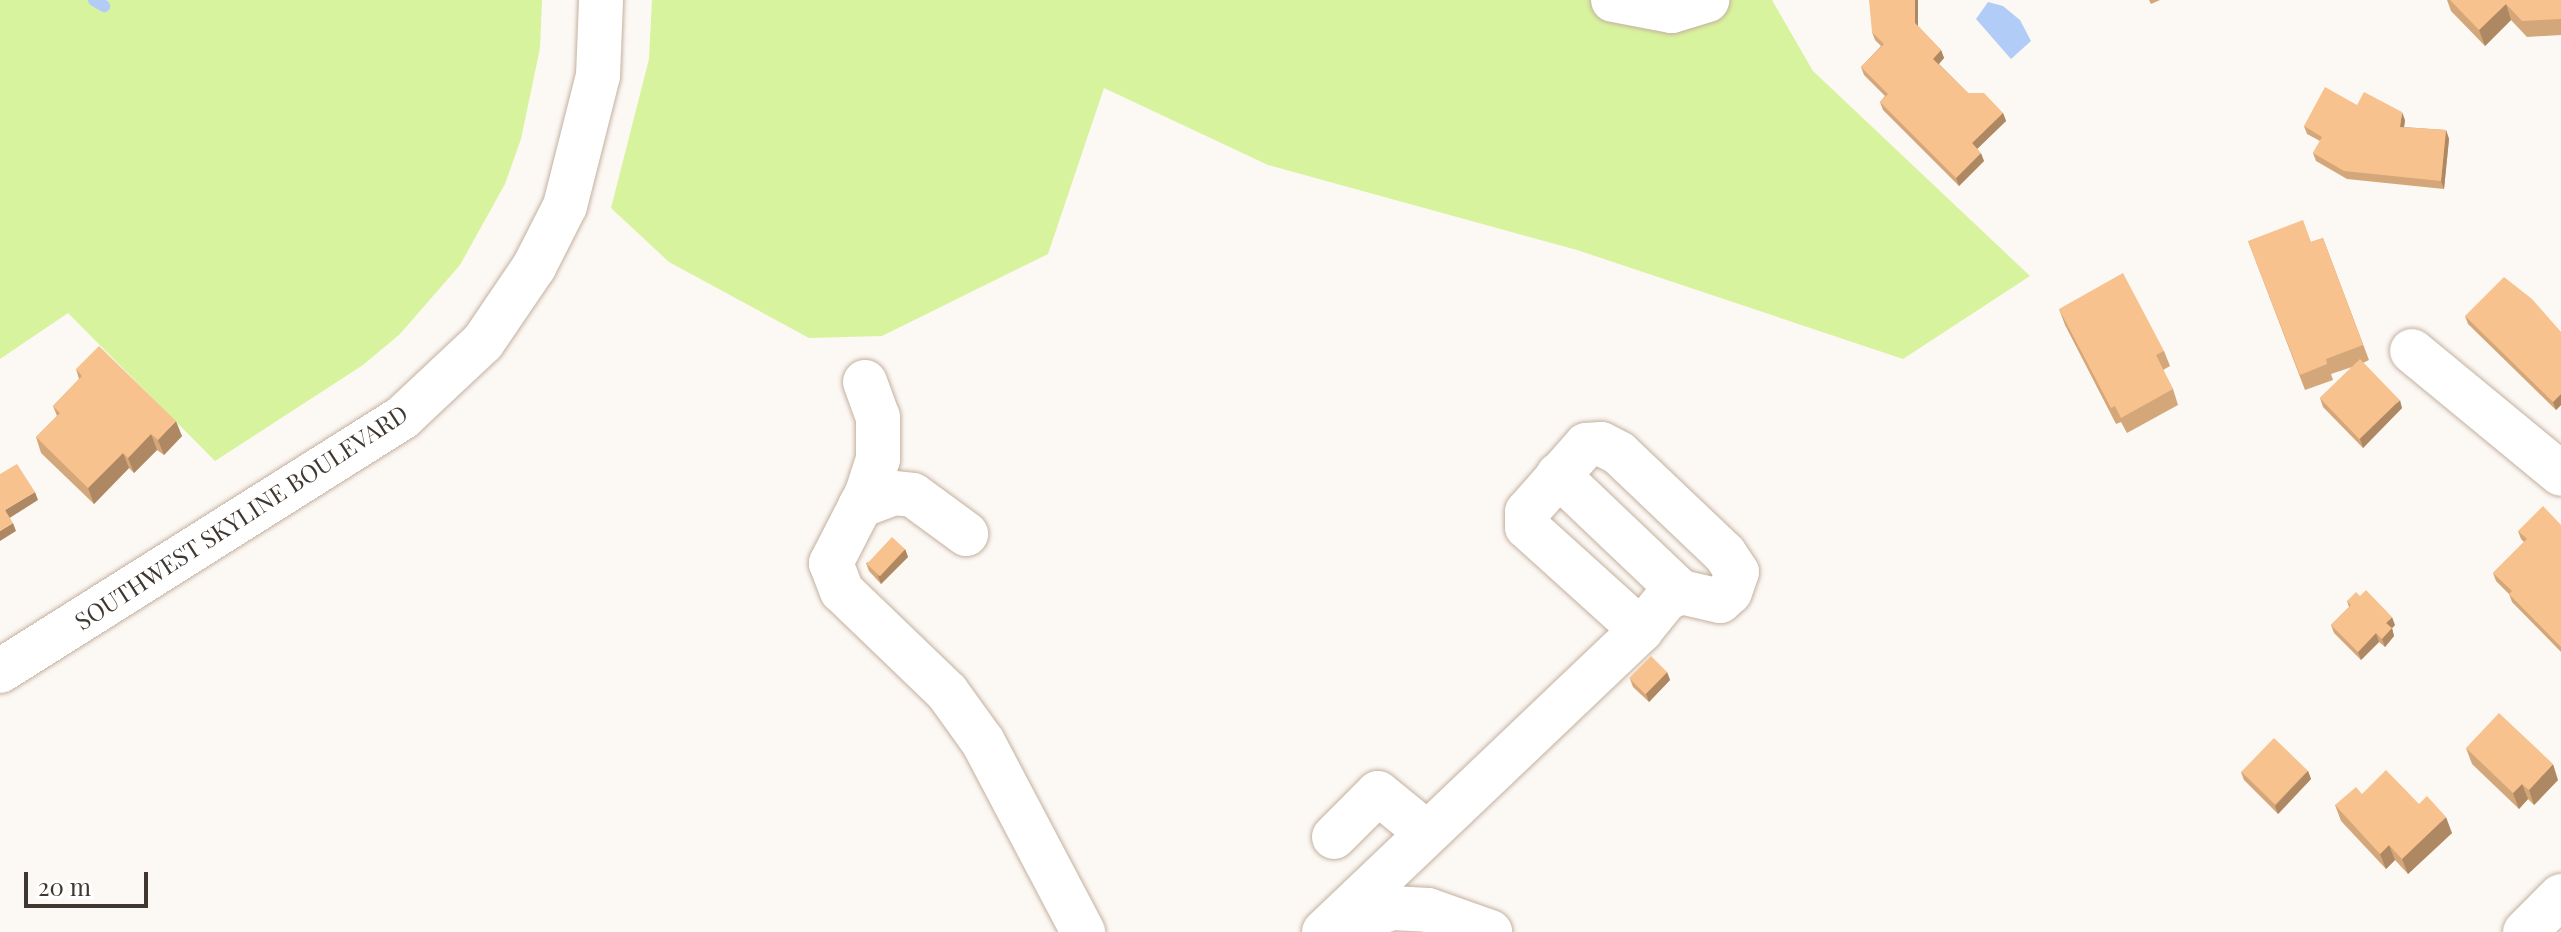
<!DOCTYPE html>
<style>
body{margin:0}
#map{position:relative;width:2561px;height:932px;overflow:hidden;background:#fcf8f4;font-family:"Playfair Display",serif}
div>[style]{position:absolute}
.green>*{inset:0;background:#d8f39d}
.water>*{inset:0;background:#b2ccf8}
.stream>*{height:12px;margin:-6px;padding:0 6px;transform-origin:6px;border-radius:6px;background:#b2ccf8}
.roads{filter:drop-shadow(0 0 2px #c3b09e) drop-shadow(0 0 2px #c3b09e)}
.minor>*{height:44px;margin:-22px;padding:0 22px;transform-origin:22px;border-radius:22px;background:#fff}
.major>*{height:44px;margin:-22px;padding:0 22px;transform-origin:22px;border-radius:22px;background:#fff}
.wall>*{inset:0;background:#d4a77a}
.shaded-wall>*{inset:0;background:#ad8863}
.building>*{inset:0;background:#f7c28e;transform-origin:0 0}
span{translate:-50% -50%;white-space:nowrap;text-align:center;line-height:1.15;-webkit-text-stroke:8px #fff;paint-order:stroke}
.street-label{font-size:24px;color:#3f3730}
.scale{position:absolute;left:24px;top:872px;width:124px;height:36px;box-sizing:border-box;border:4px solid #3f3730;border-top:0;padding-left:10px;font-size:24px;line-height:28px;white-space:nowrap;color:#3f3730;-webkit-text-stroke:6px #fff;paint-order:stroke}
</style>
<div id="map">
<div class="green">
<div style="clip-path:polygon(0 0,542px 0,540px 48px,521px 139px,505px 184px,460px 265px,400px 334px,363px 365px,215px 461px,68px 313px,0 359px)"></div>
<div style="clip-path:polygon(652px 0,1772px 0,1813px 71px,2030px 276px,1903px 359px,1577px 250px,1268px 165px,1104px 88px,1048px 254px,882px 336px,809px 338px,669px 262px,611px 208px,649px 59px)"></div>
</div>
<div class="water">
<div style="clip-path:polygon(1988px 2px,2003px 6px,2020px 20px,2031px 41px,2011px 59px,1976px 19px)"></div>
</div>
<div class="stream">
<div style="left:94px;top:0;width:12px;rotate:31deg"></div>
</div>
<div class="roads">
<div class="minor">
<div style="left:1613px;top:0;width:60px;rotate:10.6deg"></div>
<div style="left:1672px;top:11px;width:37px;rotate:-17deg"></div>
<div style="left:2412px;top:351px;width:193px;rotate:39.5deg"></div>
<div style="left:865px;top:382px;width:37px;rotate:70deg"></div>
<div style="left:878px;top:417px;width:42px;rotate:90deg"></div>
<div style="left:878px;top:459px;width:36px;rotate:108deg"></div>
<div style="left:867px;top:493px;width:79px;rotate:117.2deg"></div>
<div style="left:831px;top:563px;width:30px;rotate:69deg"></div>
<div style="left:842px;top:591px;width:146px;rotate:43.9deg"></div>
<div style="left:947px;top:692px;width:62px;rotate:54.2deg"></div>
<div style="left:983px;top:742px;width:215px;rotate:62.2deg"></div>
<div style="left:1558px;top:475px;width:170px;rotate:43.6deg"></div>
<div style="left:860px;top:506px;width:36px;rotate:-21deg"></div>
<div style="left:894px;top:493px;width:19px;rotate:6deg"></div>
<div style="left:913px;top:495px;width:66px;rotate:36.3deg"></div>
<div style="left:1334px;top:837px;width:62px;rotate:-45deg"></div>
<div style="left:1378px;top:793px;width:63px;rotate:39.2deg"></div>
<div style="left:1339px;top:927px;width:56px;rotate:-19.7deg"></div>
<div style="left:1392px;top:908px;width:36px;rotate:3deg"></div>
<div style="left:1428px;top:910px;width:66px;rotate:19.5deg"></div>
<div style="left:1324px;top:932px;width:438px;rotate:-43.6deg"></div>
<div style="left:1641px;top:630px;width:40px;rotate:-51deg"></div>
<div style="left:1666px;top:599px;width:17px;rotate:-25deg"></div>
<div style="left:1681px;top:592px;width:40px;rotate:13deg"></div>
<div style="left:1720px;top:601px;width:13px;rotate:-42deg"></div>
<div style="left:1730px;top:592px;width:21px;rotate:-71deg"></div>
<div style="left:1737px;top:572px;width:22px;rotate:-124deg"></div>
<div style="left:1725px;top:554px;width:146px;rotate:-136.4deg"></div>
<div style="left:1619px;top:453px;width:20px;rotate:-153deg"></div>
<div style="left:1601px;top:444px;width:15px;rotate:176deg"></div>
<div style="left:1586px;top:445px;width:89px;rotate:131.4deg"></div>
<div style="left:1527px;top:512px;width:15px;rotate:90deg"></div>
<div style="left:1527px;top:527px;width:154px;rotate:42.1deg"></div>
<div style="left:2525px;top:932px;width:51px;rotate:-45deg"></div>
</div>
<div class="major">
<div style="left:0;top:671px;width:476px;rotate:-32.2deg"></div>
<div style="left:403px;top:417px;width:110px;rotate:-43.2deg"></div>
<div style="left:483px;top:342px;width:91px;rotate:-55.8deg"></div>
<div style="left:534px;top:267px;width:68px;rotate:-63.1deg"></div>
<div style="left:565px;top:206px;width:134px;rotate:-75.8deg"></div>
<div style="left:598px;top:76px;width:76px;rotate:-87.7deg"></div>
</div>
</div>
<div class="wall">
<div style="clip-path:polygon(2149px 0,2160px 0,2151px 4px)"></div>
<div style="clip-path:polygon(2447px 0,2561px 0,2561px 35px,2527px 37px,2511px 20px,2485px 46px,2451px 11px)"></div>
<div style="clip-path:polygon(1918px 26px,1941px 50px,1944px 58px,1939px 64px,1968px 93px,2003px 113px,2006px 121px,1977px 149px,1984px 161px,1959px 186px,1883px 110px,1880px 102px,1885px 96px,1864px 75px,1861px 67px,1881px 46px,1875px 40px,1872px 32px)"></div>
<div style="clip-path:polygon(2357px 105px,2405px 120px,2404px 127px,2446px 130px,2449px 139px,2444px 189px,2347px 179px,2316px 161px,2313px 153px,2320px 141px,2307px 134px,2304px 126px)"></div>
<div style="clip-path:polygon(2323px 238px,2369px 360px,2363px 363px,2402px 408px,2363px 448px,2323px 407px,2320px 398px,2352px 367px,2331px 374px,2333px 380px,2305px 390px,2248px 241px,2311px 242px)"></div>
<div style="clip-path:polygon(2059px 309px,2164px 351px,2170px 366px,2163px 370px,2173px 389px,2178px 405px,2127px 433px,2121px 422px,2116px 424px,2065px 325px)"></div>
<div style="clip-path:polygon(2465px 316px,2561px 332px,2561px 405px,2556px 410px,2468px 324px)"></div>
<div style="clip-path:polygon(76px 369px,182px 436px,164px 455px,157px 450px,134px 473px,129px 468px,94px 504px,41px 453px,36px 437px,57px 416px,53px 406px,79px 379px)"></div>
<div style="clip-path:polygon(2561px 525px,2561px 652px,2512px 602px,2509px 594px,2496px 581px,2493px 573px,2524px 542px,2521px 539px,2518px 531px)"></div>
<div style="clip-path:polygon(905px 549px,908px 557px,881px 584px,869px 571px,866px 563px)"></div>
<div style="clip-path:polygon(2360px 596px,2395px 625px,2392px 628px,2394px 636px,2385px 647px,2379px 642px,2361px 660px,2334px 633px,2331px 625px,2349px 607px,2347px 601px)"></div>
<div style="clip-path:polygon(1667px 672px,1670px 680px,1649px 702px,1633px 687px,1630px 679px)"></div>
<div style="clip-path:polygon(2466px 748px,2558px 780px,2534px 805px,2528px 799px,2519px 809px,2472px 764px)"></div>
<div style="clip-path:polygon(2308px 771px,2311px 779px,2278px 814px,2244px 780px,2241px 772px)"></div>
<div style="clip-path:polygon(2362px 794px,2419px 804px,2452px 833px,2408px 874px,2395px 860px,2386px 869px,2341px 821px,2335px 805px)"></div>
</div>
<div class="shaded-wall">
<div style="clip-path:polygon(1915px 0,1918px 0,1918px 31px,1915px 23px)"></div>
<div style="clip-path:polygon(2506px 4px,2511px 20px,2485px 46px,2479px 30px)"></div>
<div style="clip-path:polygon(1941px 50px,1944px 58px,1936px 67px,1933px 59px)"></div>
<div style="clip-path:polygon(2402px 112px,2405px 120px,2403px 135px,2400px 127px)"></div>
<div style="clip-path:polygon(2003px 113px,2006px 121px,1975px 151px,1972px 143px)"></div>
<div style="clip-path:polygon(2446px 130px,2449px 139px,2444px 189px,2441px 181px)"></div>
<div style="clip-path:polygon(1981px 153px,1984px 161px,1959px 186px,1956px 178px)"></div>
<div style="clip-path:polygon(2561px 394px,2561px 405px,2556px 410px,2553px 402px)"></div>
<div style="clip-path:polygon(2400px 400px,2402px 408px,2363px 448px,2360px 439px)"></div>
<div style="clip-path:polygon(176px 421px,182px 436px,164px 455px,158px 440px)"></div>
<div style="clip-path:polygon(151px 434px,157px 450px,134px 473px,128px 458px)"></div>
<div style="clip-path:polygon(123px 453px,129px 468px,94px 504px,88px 488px)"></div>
<div style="clip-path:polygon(35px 492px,38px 500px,8px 519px,5px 510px)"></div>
<div style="clip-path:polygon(13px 523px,16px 531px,0 541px,0 531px)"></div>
<div style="clip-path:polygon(905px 549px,908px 557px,881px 584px,878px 576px)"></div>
<div style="clip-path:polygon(2392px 617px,2395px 625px,2392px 628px,2394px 636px,2385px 647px,2382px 639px,2386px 623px)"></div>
<div style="clip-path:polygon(2376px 633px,2379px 642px,2361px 660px,2358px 652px)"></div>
<div style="clip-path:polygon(1667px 672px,1670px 680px,1649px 702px,1646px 694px)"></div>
<div style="clip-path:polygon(2553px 764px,2558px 780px,2534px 805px,2529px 790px)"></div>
<div style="clip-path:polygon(2308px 771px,2311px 779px,2278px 814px,2275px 806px)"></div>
<div style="clip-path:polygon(2522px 784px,2528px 799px,2519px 809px,2513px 793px)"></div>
<div style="clip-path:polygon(2446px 817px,2452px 833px,2408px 874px,2402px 859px)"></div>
<div style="clip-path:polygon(2389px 845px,2395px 860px,2386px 869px,2380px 854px)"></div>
</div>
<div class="building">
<div style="clip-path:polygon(1869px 0,1915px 0,1915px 23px,1941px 50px,1933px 59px,1968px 93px,1984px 93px,2003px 113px,1972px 143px,1981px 153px,1956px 178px,1880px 102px,1888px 94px,1861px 67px,1884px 44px,1872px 32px)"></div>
<div style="clip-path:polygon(2450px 0,2561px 0,2561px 19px,2522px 21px,2506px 4px,2479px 30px)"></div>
<div style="clip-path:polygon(2325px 87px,2357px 105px,2364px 92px,2402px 112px,2400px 127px,2446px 130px,2441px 181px,2344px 171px,2313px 153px,2322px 137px,2304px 126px)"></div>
<div style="clip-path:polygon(2303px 220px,2311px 242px,2323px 238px,2363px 345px,2326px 359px,2327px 364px,2300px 375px,2248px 241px)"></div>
<div style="clip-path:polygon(2123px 273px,2164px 351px,2156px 355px,2173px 389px,2121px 418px,2115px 406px,2111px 408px,2059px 309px)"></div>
<div style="clip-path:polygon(2504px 277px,2532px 299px,2561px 332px,2561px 394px,2553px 402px,2465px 316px)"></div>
<div style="clip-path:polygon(99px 346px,176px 421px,158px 440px,151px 434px,128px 458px,123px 453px,88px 488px,36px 437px,60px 413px,53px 406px,82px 376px,76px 369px)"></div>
<div style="left:2360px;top:359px;width:57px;height:56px;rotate:46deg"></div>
<div style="clip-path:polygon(17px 464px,35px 492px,5px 510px,13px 523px,0 531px,0 474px)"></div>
<div style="clip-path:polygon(2543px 506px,2561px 525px,2561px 647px,2509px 594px,2512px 591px,2493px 573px,2527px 539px,2518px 531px)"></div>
<div style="left:892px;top:537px;width:18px;height:37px;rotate:43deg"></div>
<div style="clip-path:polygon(2366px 590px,2392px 617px,2386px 623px,2392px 628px,2382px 639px,2376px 633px,2358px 652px,2331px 625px,2351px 605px,2347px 601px,2356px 592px,2360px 596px)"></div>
<div style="left:1651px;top:656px;width:23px;height:31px;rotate:45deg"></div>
<div style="clip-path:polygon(2499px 713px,2553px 764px,2529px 790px,2522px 784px,2513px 793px,2466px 748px)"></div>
<div style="left:2274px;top:738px;width:47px;height:47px;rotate:44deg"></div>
<div style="clip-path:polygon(2386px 770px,2419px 804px,2427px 796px,2446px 817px,2402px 859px,2389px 845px,2380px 854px,2335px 805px,2356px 787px,2362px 794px)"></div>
</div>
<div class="street-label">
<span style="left:241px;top:517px;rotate:-33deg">SOUTHWEST SKYLINE BOULEVARD</span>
</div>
<div class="scale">20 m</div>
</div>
